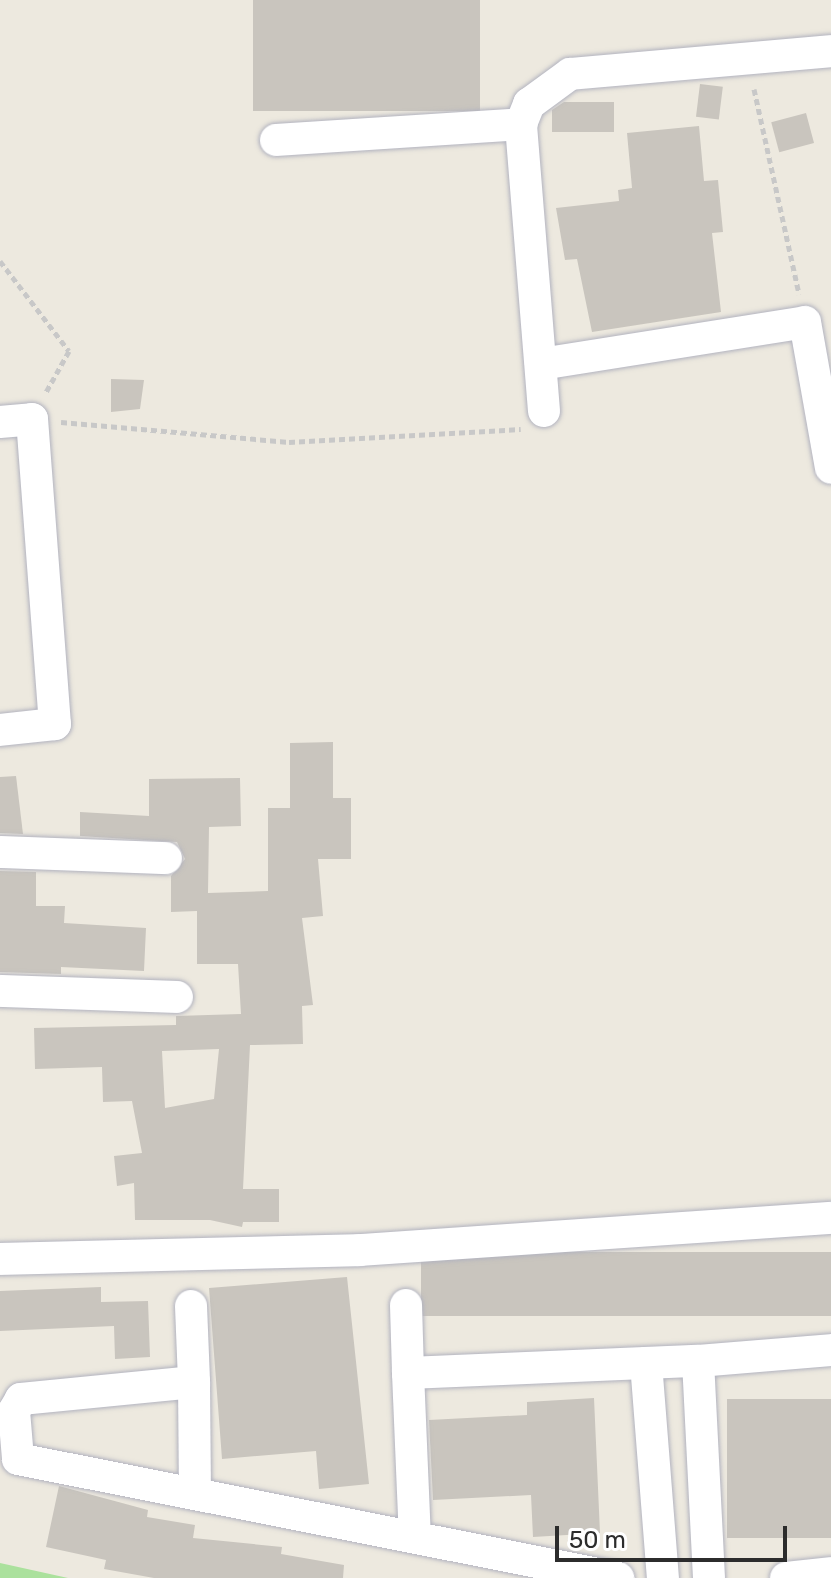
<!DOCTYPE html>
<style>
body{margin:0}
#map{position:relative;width:831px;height:1578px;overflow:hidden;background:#ede9df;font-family:Rubik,sans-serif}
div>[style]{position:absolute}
.green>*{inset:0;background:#abe19d}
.building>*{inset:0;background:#c9c5be;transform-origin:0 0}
.path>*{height:5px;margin-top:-2.5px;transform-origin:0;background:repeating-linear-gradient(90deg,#c8c8c8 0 6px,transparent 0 10px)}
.roads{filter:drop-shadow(0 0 2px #b2b3bf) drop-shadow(0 0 2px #b2b3bf)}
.minor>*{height:32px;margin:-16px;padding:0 16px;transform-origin:16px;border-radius:16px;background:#fff}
span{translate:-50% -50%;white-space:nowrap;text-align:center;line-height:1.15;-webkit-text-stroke:6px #fff;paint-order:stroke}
.scale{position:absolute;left:555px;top:1526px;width:232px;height:36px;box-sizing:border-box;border:4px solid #2c2c2c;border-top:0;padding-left:10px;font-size:24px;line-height:28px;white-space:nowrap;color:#2c2c2c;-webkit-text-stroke:6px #fff;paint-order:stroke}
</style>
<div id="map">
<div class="green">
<div style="clip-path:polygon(0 1563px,68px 1578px,0 1578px)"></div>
</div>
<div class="building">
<div style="left:253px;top:0;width:227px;height:111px"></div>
<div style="left:700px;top:84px;width:23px;height:33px;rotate:7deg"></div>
<div style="clip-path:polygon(564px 102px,614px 102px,614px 132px,552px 132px,552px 110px)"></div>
<div style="left:806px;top:113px;width:31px;height:36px;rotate:75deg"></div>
<div style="clip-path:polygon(699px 126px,704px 181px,718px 180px,723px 232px,712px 233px,721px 312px,592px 332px,577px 259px,565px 260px,556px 208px,619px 201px,618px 190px,632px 188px,627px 133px)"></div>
<div style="clip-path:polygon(111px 379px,144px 380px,140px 409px,111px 412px)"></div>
<div style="clip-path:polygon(evenodd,333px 742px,333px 798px,351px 798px,351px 859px,318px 859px,323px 916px,302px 918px,313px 1005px,302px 1006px,303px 1044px,250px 1045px,243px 1189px,279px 1189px,279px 1222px,243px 1222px,242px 1227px,210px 1220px,135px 1220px,134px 1183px,117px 1186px,114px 1156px,142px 1153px,132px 1101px,103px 1102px,102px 1067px,35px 1069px,34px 1028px,176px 1025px,176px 1016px,241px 1014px,238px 964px,197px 964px,197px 911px,171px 912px,171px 876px,185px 859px,177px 842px,80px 836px,80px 812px,149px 816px,149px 779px,240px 778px,241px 826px,209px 827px,208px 893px,268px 891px,268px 808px,290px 808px,290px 743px,333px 742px,219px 1049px,214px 1099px,165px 1108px,162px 1051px,219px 1049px)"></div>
<div style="clip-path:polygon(16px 776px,23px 834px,0 833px,0 777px)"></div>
<div style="clip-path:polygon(0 871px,36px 872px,36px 906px,65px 906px,64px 923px,146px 928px,144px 971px,61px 967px,61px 974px,0 972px)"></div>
<div style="left:831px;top:1252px;width:64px;height:410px;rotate:90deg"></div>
<div style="clip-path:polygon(347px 1277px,369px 1484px,319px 1489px,316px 1451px,222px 1459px,209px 1288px)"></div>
<div style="clip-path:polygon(101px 1287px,101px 1302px,148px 1301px,150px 1357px,115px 1359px,114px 1326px,0 1331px,0 1291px)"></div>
<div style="clip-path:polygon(594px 1398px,600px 1533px,533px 1537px,531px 1495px,433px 1500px,429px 1420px,527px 1415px,527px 1402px)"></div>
<div style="left:831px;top:1399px;width:139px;height:104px;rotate:90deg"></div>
<div style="clip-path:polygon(59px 1486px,148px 1510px,147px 1517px,195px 1525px,193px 1538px,282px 1547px,281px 1554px,344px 1565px,343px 1578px,154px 1578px,104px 1569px,106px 1560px,46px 1547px)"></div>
</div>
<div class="path">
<div style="left:754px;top:89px;width:210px;rotate:77.6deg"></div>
<div style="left:0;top:261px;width:113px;rotate:52.5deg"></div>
<div style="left:69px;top:351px;width:49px;rotate:119.2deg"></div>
<div style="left:61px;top:422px;width:229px;rotate:5deg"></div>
<div style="left:289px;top:442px;width:232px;rotate:-3.2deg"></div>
</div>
<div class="roads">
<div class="minor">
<div style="left:276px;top:140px;width:246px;rotate:-3.7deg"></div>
<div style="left:541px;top:364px;width:267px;rotate:-9deg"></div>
<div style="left:805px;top:322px;width:148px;rotate:79.9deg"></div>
<div style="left:544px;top:411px;width:288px;rotate:-94.6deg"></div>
<div style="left:521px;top:124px;width:22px;rotate:-68deg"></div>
<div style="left:529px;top:104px;width:51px;rotate:-36.2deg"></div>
<div style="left:570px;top:74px;width:262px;rotate:-5deg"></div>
<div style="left:0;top:422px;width:32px;rotate:-5deg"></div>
<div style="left:32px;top:419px;width:306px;rotate:85.7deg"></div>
<div style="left:55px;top:724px;width:55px;rotate:173.8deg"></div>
<div style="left:0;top:852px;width:166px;rotate:2.1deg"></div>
<div style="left:0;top:991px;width:177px;rotate:1.9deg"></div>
<div style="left:0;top:1259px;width:360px;rotate:-1.4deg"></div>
<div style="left:360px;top:1250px;width:472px;rotate:-3.9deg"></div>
<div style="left:406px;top:1305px;width:68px;rotate:88.3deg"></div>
<div style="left:408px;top:1373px;width:290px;rotate:-2.4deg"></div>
<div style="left:698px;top:1361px;width:133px;rotate:-4.7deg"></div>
<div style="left:191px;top:1306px;width:76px;rotate:87.7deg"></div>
<div style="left:194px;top:1382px;width:174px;rotate:174.4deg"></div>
<div style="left:21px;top:1399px;width:14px;rotate:120deg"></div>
<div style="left:14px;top:1411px;width:48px;rotate:85.2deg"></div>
<div style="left:18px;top:1459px;width:612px;rotate:11.22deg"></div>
<div style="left:698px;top:1361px;width:217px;rotate:87.1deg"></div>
<div style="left:646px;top:1363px;width:216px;rotate:85.5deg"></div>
<div style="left:408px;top:1373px;width:164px;rotate:87.6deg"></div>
<div style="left:194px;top:1382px;width:110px;rotate:89.5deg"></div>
<div style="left:786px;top:1578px;width:45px;rotate:-6.3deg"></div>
</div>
</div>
<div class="scale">50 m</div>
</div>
